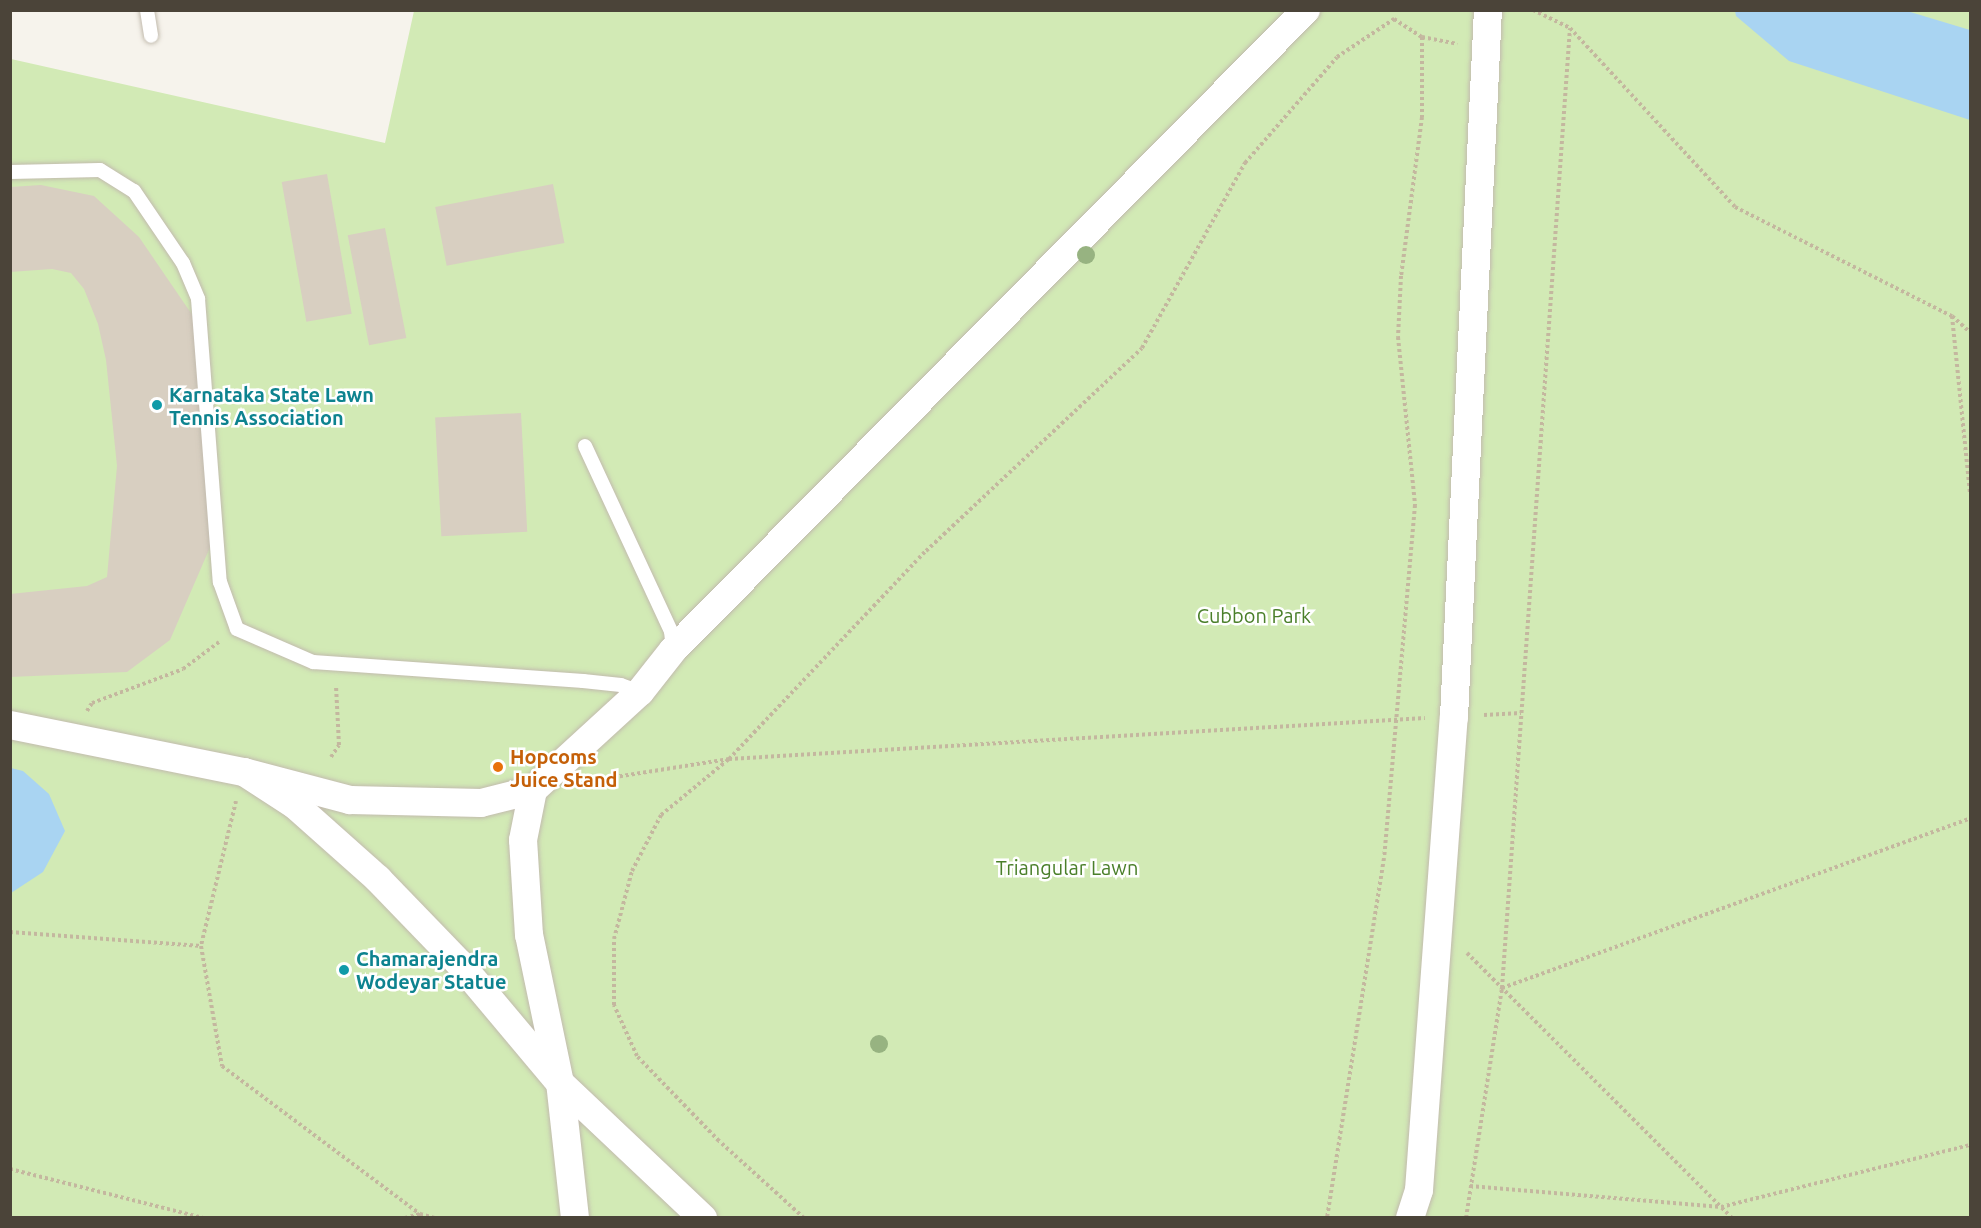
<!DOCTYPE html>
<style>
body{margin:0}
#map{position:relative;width:1981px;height:1228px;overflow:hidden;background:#f6f3ec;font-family:Ubuntu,sans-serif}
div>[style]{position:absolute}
.green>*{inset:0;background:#d2eab5}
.water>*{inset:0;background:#a9d4f2}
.building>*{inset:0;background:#d8cfc1;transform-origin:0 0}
.path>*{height:4px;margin-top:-2px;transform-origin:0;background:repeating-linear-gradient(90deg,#c4b79f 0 3px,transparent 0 6px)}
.roads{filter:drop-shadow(0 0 2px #c2bbae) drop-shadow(0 0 2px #c2bbae)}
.lane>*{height:14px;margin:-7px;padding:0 7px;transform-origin:7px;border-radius:7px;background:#fff}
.street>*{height:28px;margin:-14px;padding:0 14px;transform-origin:14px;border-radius:14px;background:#fff}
.trees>*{width:18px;height:18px;margin:-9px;border-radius:50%;background:#97b381}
.dots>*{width:16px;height:16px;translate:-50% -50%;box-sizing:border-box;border:3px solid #fff;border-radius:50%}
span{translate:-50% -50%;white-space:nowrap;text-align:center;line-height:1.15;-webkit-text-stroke:5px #fff;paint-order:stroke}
.culture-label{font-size:20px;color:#0d838f;font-weight:700}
.left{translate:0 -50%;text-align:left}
.park-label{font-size:20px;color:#4a7f2a}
.food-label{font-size:20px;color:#c56008;font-weight:700}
.frame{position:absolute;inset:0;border:12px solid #4b4439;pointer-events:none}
</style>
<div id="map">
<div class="green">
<div style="clip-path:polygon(414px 11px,1970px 11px,1970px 1217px,11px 1218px,11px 59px,385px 143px)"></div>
</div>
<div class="water">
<div style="clip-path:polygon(1735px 11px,1907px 11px,1970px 30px,1970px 120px,1789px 61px,1736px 16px)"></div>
<div style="clip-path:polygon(11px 768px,23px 771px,49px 794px,65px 831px,43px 872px,11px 893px)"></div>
</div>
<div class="building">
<div style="left:327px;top:174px;width:142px;height:46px;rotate:80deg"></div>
<div style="left:553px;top:184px;width:60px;height:120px;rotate:79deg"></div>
<div style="clip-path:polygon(41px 185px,94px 196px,139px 237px,193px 316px,211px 545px,170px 640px,127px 672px,10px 677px,10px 594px,87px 586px,107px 577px,117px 466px,106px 360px,98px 324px,84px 289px,71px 273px,52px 269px,10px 272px,10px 187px)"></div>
<div style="left:385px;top:228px;width:112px;height:38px;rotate:79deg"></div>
<div style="left:521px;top:413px;width:119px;height:86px;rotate:87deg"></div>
</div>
<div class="path">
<div style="left:1533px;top:10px;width:41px;rotate:25.9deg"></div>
<div style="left:1570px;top:28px;width:243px;rotate:47.3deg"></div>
<div style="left:1735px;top:207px;width:243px;rotate:26.7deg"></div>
<div style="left:1952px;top:316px;width:24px;rotate:42deg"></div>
<div style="left:1422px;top:37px;width:36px;rotate:11deg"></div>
<div style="left:1952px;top:316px;width:179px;rotate:84.2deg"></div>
<div style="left:87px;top:711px;width:9px;rotate:-58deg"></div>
<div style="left:92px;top:703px;width:97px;rotate:-20.5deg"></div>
<div style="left:183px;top:669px;width:45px;rotate:-36.9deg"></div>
<div style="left:1484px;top:715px;width:37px;rotate:-3deg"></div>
<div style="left:331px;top:757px;width:14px;rotate:-56deg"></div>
<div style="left:339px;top:745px;width:60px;rotate:-92.9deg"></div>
<div style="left:590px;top:781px;width:141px;rotate:-9deg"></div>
<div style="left:729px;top:759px;width:697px;rotate:-3.37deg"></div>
<div style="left:236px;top:801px;width:149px;rotate:103.6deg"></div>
<div style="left:201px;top:946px;width:122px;rotate:80.1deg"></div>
<div style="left:222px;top:1066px;width:247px;rotate:36.8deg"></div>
<div style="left:420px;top:1214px;width:16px;rotate:15deg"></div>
<div style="left:10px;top:932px;width:192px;rotate:4.2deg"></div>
<div style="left:1467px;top:953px;width:375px;rotate:45deg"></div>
<div style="left:1502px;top:988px;width:498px;rotate:-19.9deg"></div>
<div style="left:10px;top:1169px;width:199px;rotate:14.2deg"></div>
<div style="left:1470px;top:1186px;width:252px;rotate:4.8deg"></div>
<div style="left:1721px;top:1207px;width:257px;rotate:-14deg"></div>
<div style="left:405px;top:1218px;width:16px;rotate:-15deg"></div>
<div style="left:804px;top:1218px;width:115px;rotate:-137.8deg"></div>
<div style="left:719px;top:1141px;width:118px;rotate:-134deg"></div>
<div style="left:637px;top:1056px;width:56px;rotate:-114.3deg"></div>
<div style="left:614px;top:1005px;width:66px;rotate:-90deg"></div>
<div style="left:614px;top:939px;width:70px;rotate:-75.2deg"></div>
<div style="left:632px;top:871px;width:63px;rotate:-62.6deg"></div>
<div style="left:661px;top:815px;width:88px;rotate:-39.5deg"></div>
<div style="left:729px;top:759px;width:286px;rotate:-46.6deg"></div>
<div style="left:926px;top:551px;width:296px;rotate:-43.2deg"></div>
<div style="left:1142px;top:348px;width:212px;rotate:-60.9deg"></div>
<div style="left:1245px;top:163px;width:140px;rotate:-49deg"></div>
<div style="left:1337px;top:57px;width:69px;rotate:-33.7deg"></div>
<div style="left:1394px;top:19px;width:33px;rotate:33deg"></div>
<div style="left:1422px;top:37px;width:80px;rotate:90deg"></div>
<div style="left:1422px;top:117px;width:160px;rotate:97.5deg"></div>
<div style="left:1401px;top:276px;width:61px;rotate:92.8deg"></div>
<div style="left:1398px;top:337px;width:169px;rotate:84.2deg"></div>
<div style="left:1415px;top:505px;width:354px;rotate:95deg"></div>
<div style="left:1384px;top:858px;width:364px;rotate:99deg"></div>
<div style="left:1466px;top:1218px;width:233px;rotate:-81.1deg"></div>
<div style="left:1502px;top:988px;width:962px;rotate:-85.95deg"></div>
</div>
<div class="roads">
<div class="lane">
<div style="left:147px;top:10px;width:26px;rotate:81deg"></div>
<div style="left:10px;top:172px;width:90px;rotate:-1.3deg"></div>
<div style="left:100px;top:170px;width:40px;rotate:32deg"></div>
<div style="left:134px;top:191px;width:87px;rotate:55.8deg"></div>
<div style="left:183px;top:263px;width:39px;rotate:67deg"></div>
<div style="left:198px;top:299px;width:284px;rotate:85.6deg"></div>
<div style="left:220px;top:582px;width:50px;rotate:70.1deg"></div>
<div style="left:237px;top:629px;width:83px;rotate:23.5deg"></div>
<div style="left:313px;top:662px;width:271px;rotate:4deg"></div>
<div style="left:583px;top:681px;width:38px;rotate:6deg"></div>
<div style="left:621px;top:685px;width:20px;rotate:20deg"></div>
<div style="left:585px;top:446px;width:204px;rotate:65.1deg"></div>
<div style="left:671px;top:631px;width:19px;rotate:84deg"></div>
</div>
<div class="street">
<div style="left:10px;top:725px;width:239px;rotate:11.4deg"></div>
<div style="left:244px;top:772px;width:110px;rotate:14.8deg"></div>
<div style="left:350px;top:800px;width:131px;rotate:1.3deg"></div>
<div style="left:481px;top:803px;width:54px;rotate:-14deg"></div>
<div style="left:244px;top:772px;width:61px;rotate:32.9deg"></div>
<div style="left:295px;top:805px;width:111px;rotate:41.7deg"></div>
<div style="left:378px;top:879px;width:118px;rotate:46deg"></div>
<div style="left:460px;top:964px;width:155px;rotate:50deg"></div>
<div style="left:560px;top:1083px;width:197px;rotate:43.4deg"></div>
<div style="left:575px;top:1218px;width:136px;rotate:-96.3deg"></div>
<div style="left:560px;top:1083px;width:151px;rotate:-101.8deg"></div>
<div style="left:529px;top:935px;width:95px;rotate:-93.6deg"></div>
<div style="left:523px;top:840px;width:51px;rotate:-78.7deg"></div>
<div style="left:533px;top:790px;width:145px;rotate:-42.5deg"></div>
<div style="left:640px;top:692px;width:53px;rotate:-51.8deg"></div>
<div style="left:673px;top:650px;width:900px;rotate:-45.32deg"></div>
<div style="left:1410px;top:1218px;width:29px;rotate:-72deg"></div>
<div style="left:1419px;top:1190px;width:474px;rotate:-85.8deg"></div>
<div style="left:1454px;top:717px;width:708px;rotate:-87.25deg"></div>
</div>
</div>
<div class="trees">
<div style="left:1086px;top:255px"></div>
<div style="left:879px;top:1044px"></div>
</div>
<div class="dots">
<div style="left:157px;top:405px;background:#0f9aa8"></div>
<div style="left:498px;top:767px;background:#e8710a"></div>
<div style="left:344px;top:970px;background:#0f9aa8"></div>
</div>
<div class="culture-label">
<span class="left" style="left:169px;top:406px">Karnataka State Lawn<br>Tennis Association</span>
<span class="left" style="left:356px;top:970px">Chamarajendra<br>Wodeyar Statue</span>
</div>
<div class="park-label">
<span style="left:1254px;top:615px">Cubbon Park</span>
<span style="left:1067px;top:867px">Triangular Lawn</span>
</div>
<div class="food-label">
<span class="left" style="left:510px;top:768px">Hopcoms<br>Juice Stand</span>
</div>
<div class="frame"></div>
</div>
